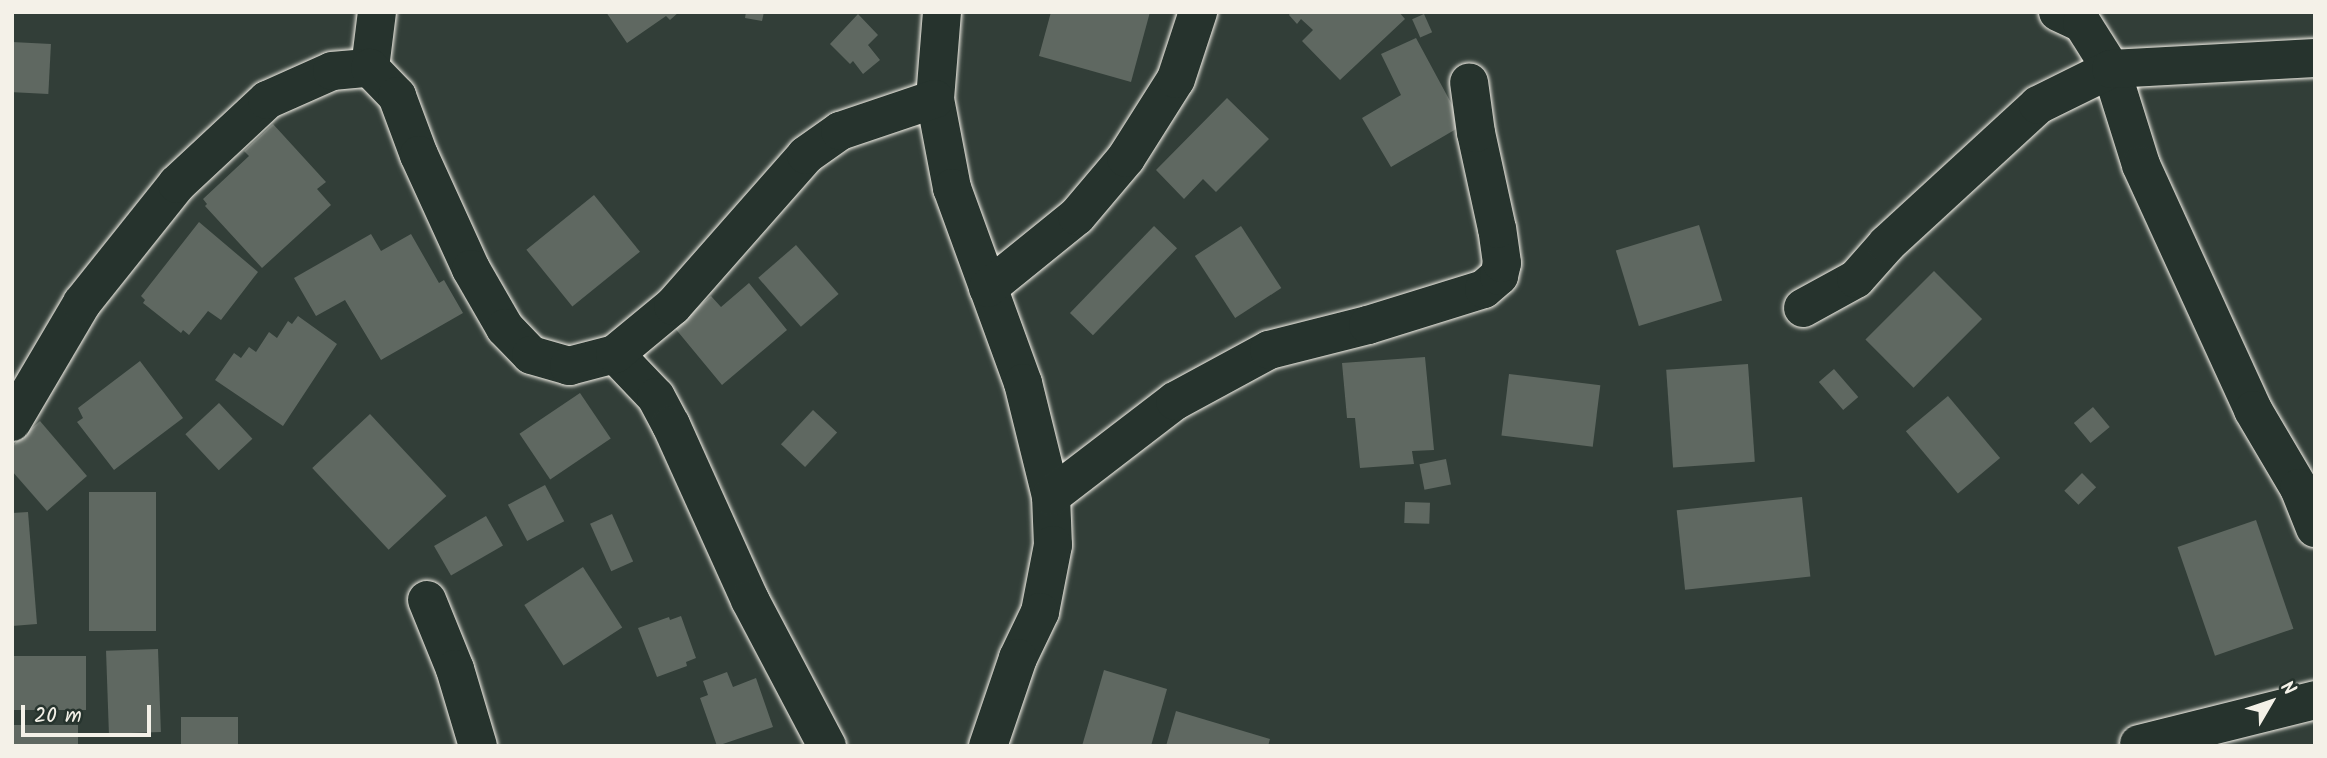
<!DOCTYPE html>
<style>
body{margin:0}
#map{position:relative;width:2327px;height:758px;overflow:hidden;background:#323e38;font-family:Kalam,sans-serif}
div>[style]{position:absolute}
.building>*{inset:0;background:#5f6861;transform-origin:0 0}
.roads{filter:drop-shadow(0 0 2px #f4f1e8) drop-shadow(0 0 2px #f4f1e8)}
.minor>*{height:38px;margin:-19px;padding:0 19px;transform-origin:19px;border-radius:19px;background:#26332d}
span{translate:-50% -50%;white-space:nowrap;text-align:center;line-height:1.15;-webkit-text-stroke:5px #26332d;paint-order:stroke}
.frame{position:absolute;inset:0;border:14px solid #f4f1e8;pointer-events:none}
.north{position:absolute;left:2236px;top:667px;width:70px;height:70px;-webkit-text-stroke:5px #26332d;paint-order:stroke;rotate:51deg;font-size:19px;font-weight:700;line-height:28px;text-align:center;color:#f4f1e8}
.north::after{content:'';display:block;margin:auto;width:24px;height:32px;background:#f4f1e8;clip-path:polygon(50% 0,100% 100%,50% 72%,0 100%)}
.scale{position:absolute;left:21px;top:705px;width:130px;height:32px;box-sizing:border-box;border:4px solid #f4f1e8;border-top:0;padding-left:9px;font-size:21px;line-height:24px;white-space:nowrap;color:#f4f1e8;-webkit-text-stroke:5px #26332d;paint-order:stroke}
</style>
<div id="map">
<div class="building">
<div style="clip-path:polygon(606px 12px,679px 12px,670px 20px,666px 16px,627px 43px)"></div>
<div style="clip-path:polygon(746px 12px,764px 12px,762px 21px,745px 18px)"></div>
<div style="clip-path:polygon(1051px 12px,1150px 12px,1131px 82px,1039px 56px)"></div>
<div style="clip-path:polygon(1291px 12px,1399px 12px,1405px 19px,1340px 80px,1302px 41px,1313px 30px,1301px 19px,1297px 24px,1289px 15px)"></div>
<div style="clip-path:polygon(858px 14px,878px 35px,868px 45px,880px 60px,863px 74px,853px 61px,850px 64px,830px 44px)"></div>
<div style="left:1424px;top:14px;width:20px;height:13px;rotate:66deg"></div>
<div style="clip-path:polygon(1416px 38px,1463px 125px,1391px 167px,1362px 118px,1401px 95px,1381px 54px)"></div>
<div style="left:12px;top:42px;width:39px;height:50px;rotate:3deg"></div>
<div style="clip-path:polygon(1227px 98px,1269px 139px,1216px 192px,1203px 179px,1184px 199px,1156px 170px)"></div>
<div style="clip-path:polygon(273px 124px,326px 182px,317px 189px,331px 205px,262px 268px,205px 206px,207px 204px,203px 199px,249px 156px,244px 151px)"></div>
<div style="left:594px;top:195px;width:73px;height:87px;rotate:51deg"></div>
<div style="clip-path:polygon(199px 222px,258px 272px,221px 320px,208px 311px,189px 335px,183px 330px,181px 333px,143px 303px,145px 300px,141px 296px)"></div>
<div style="left:1699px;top:225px;width:79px;height:87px;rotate:73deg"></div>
<div style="left:1154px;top:226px;width:32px;height:121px;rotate:44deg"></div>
<div style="left:1241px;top:226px;width:74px;height:55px;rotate:57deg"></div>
<div style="clip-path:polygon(371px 234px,381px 251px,411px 234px,439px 283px,444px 280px,463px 313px,381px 360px,345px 300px,316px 316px,294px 278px)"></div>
<div style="left:796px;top:245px;width:65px;height:50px;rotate:49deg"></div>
<div style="left:1934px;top:271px;width:68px;height:97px;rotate:45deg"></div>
<div style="clip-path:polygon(749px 283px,787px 330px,722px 385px,674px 327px,711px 296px,721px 307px)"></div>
<div style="clip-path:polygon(298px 316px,337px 344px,283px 426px,215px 380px,234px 353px,241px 358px,249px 347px,256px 352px,269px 332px,277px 338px,288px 321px,292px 324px)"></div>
<div style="clip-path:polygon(1425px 357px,1434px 450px,1412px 451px,1414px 464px,1360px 468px,1355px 418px,1347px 418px,1342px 363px)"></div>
<div style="clip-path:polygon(140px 361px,183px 418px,114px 470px,77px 422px,83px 418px,78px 408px)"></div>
<div style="left:1748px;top:364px;width:98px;height:82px;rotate:86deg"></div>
<div style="left:1834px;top:369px;width:37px;height:20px;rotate:49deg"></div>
<div style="left:1509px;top:374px;width:92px;height:62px;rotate:7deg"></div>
<div style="left:580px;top:393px;width:55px;height:73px;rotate:56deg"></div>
<div style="left:1948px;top:396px;width:81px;height:55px;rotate:50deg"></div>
<div style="left:219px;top:403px;width:49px;height:46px;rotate:47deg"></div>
<div style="left:2093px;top:407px;width:26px;height:25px;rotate:50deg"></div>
<div style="left:813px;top:410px;width:33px;height:47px;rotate:43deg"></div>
<div style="left:370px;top:414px;width:112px;height:79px;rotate:47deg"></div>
<div style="clip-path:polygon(40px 421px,87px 476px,47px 511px,12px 471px,12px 446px)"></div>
<div style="left:1446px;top:459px;width:26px;height:27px;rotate:79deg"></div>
<div style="left:2082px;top:473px;width:20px;height:25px;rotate:45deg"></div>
<div style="left:545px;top:485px;width:41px;height:42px;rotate:62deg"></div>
<div style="left:89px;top:492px;width:67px;height:139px"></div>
<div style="left:1802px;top:497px;width:80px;height:126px;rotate:84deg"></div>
<div style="left:1405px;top:502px;width:25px;height:21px;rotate:2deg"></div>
<div style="clip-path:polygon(28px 512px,37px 624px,12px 626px,12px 513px)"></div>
<div style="left:612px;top:514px;width:52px;height:24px;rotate:66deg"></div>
<div style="left:486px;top:516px;width:34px;height:60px;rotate:60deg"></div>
<div style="left:2256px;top:520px;width:115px;height:83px;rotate:71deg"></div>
<div style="left:583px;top:567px;width:72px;height:70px;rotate:57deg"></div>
<div style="clip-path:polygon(681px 616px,696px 658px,686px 662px,687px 666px,657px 677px,638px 628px,669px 617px,670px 620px)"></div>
<div style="left:158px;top:649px;width:83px;height:52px;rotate:88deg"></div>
<div style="left:12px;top:656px;width:74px;height:54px"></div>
<div style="clip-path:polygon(1104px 670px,1167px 689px,1151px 746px,1082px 746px)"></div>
<div style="clip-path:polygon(727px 672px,733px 687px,756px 678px,773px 727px,717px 746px,700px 698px,708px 695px,703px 681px)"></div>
<div style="clip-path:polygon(1176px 711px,1270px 739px,1268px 746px,1166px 746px)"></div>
<div style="left:238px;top:717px;width:29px;height:57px;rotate:90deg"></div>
<div style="left:12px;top:725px;width:66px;height:21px"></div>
</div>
<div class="roads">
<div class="minor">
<div style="left:942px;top:12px;width:87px;rotate:94.6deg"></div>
<div style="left:935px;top:99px;width:91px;rotate:79.2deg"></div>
<div style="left:952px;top:188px;width:208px;rotate:70deg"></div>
<div style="left:1023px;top:383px;width:116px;rotate:76.1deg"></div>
<div style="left:1051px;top:496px;width:49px;rotate:87.7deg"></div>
<div style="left:1053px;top:545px;width:68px;rotate:101deg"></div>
<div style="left:1040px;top:612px;width:51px;rotate:115.6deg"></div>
<div style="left:1018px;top:658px;width:93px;rotate:108.8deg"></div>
<div style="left:2058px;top:12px;width:26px;rotate:25deg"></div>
<div style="left:2082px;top:23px;width:54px;rotate:57.8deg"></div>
<div style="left:2111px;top:69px;width:101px;rotate:72.6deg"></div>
<div style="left:2141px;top:165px;width:269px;rotate:65.4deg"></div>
<div style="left:2253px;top:410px;width:91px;rotate:59.5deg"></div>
<div style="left:2299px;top:488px;width:43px;rotate:68.2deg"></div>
<div style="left:370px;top:68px;width:56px;rotate:-82.9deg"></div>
<div style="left:988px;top:288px;width:114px;rotate:-39deg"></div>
<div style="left:1077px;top:216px;width:76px;rotate:-49.8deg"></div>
<div style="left:1126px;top:158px;width:93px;rotate:-57.7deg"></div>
<div style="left:1176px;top:79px;width:71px;rotate:-71.8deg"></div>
<div style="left:1803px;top:308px;width:60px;rotate:-28.7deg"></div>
<div style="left:1856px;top:279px;width:47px;rotate:-48.5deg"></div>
<div style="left:1887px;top:244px;width:205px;rotate:-42.6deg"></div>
<div style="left:2038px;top:105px;width:81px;rotate:-26.3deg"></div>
<div style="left:2111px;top:69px;width:204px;rotate:-3.1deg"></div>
<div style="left:615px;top:354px;width:59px;rotate:46.4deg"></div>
<div style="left:656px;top:397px;width:32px;rotate:62deg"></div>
<div style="left:671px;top:425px;width:192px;rotate:65.7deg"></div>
<div style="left:750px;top:600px;width:165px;rotate:62.2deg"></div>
<div style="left:12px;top:422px;width:138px;rotate:-59.5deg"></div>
<div style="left:82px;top:303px;width:152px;rotate:-51.4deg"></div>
<div style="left:177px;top:184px;width:123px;rotate:-43deg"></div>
<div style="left:267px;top:100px;width:71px;rotate:-24deg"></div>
<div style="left:332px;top:71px;width:38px;rotate:-5deg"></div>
<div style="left:370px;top:68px;width:39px;rotate:46deg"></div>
<div style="left:397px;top:96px;width:63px;rotate:69.6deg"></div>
<div style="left:419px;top:155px;width:125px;rotate:65.5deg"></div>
<div style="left:471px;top:269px;width:68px;rotate:60deg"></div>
<div style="left:505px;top:328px;width:37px;rotate:46deg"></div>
<div style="left:531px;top:355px;width:40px;rotate:16deg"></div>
<div style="left:569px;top:366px;width:48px;rotate:-14.6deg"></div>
<div style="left:615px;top:354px;width:75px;rotate:-39.6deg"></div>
<div style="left:673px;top:306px;width:201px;rotate:-48.6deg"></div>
<div style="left:806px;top:155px;width:42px;rotate:-35.2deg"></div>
<div style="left:840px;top:131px;width:100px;rotate:-18.6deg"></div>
<div style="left:1051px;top:496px;width:156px;rotate:-37.5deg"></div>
<div style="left:1175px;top:401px;width:107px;rotate:-28.5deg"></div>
<div style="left:1269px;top:350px;width:102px;rotate:-14.2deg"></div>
<div style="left:1368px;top:325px;width:121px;rotate:-17.2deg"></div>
<div style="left:1484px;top:289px;width:20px;rotate:-41deg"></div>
<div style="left:1499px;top:276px;width:13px;rotate:-77deg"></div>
<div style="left:1502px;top:263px;width:34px;rotate:-98deg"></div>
<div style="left:1497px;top:229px;width:98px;rotate:-102.3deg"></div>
<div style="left:1476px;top:133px;width:51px;rotate:-97.8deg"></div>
<div style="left:427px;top:600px;width:74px;rotate:67.9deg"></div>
<div style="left:455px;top:669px;width:80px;rotate:73.4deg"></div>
<div style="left:2139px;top:744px;width:181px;rotate:-14deg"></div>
</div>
</div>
<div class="frame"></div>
<div class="north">N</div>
<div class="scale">20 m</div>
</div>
